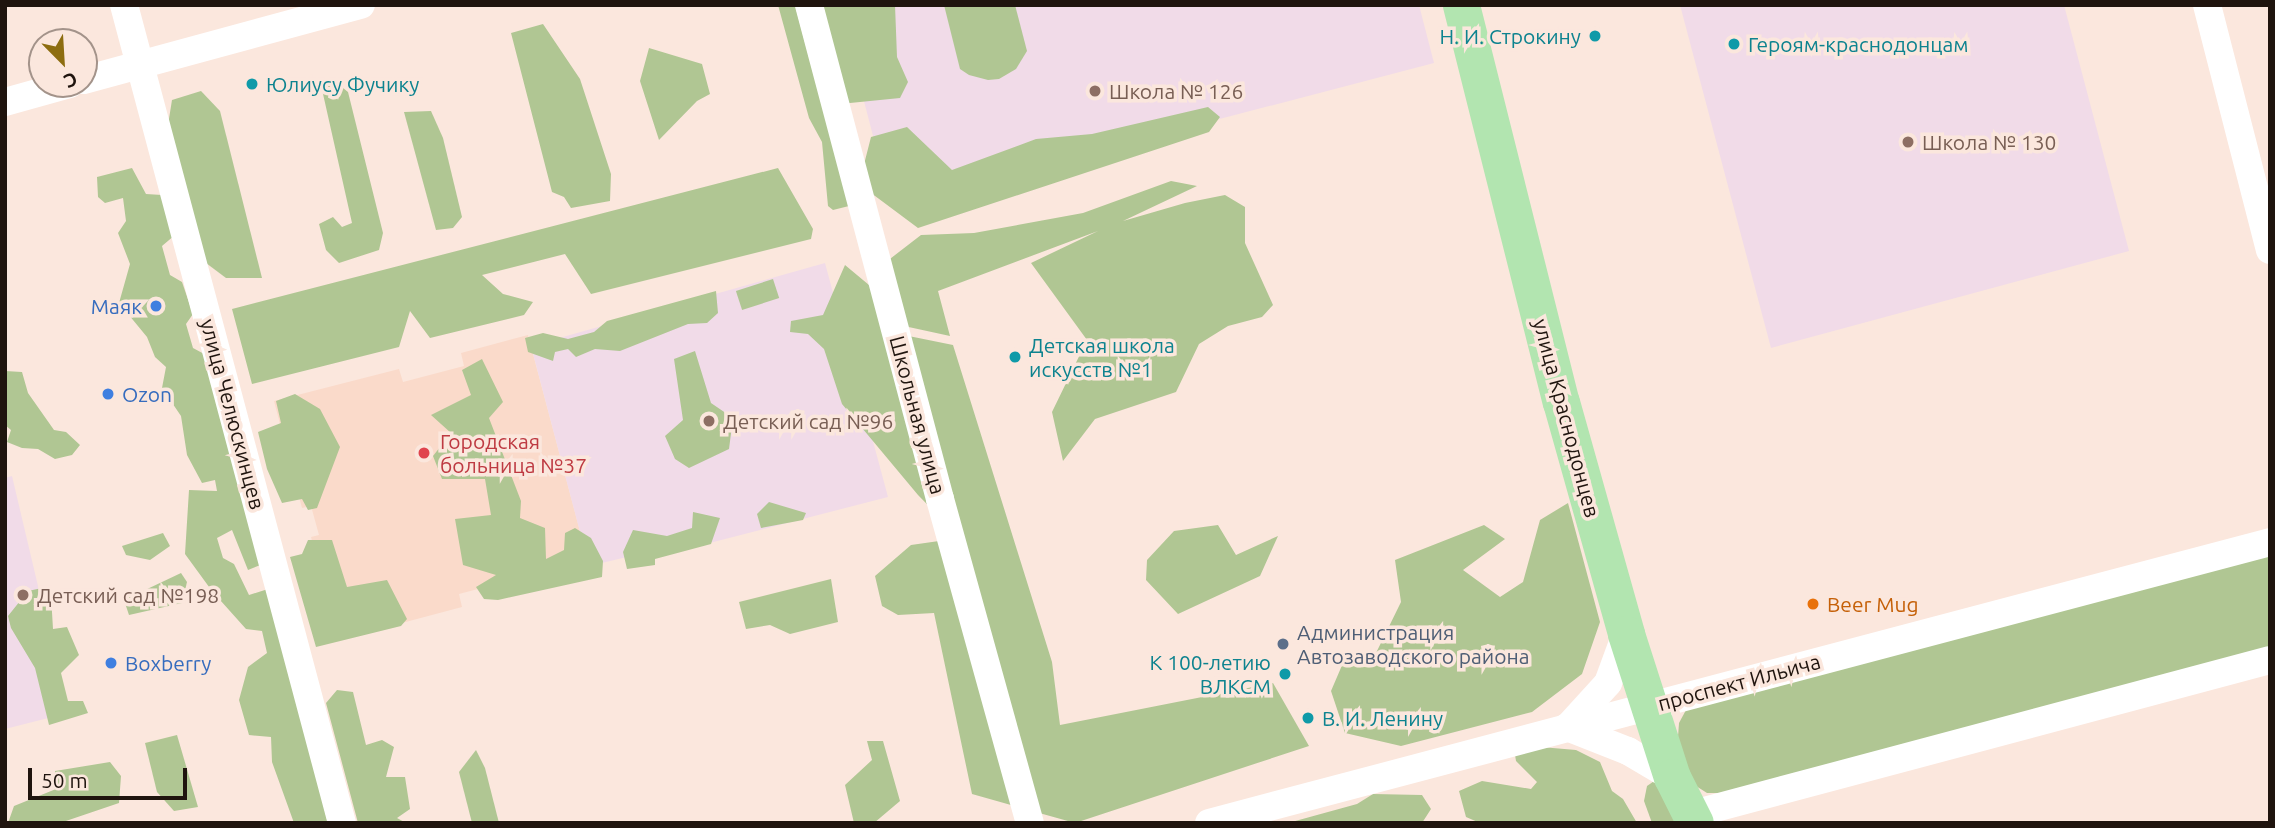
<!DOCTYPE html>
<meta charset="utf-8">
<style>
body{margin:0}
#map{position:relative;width:2275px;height:828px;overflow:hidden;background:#fbe7dd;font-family:Ubuntu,sans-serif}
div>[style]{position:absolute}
.built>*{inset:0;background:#fadaca}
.education>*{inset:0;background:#f1dbe8}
.green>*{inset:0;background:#b0c693;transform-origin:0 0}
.minor>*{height:28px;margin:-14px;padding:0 14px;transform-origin:14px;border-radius:14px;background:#fff}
.major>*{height:37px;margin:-18.5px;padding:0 18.5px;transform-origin:18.5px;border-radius:18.5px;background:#b2e5b0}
.dots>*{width:19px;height:19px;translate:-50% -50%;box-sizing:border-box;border:4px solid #fbe7dd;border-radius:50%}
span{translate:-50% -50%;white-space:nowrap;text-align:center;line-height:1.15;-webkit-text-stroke:7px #fbe7dd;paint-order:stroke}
.culture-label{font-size:21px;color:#0d838f}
.right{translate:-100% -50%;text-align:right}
.left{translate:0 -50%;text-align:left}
.education-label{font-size:21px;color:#785e54}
.shop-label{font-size:21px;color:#366cbe}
.street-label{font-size:21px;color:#1f140e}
.health-label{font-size:21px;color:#be3a42}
.food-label{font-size:21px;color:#c56008}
.service-label{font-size:21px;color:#4e5e75}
.frame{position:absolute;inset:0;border:7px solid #1f140e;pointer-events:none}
.north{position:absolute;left:28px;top:28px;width:70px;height:70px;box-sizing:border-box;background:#fbe7dd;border:2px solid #a3938a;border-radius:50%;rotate:156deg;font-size:19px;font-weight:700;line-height:28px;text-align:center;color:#1f140e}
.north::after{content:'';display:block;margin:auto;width:24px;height:32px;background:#8d6d10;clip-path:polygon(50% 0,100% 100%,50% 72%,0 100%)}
.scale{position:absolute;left:28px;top:768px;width:159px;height:32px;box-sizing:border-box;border:4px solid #1f140e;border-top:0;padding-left:9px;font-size:21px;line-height:24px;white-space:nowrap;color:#1f140e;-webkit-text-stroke:5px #fbe7dd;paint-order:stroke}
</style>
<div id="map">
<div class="built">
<div style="clip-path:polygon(528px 335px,591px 573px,520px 578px,459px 594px,462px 607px,338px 640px,311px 537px,319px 535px,311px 506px,302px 508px,274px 401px,399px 369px,403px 382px,464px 366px,461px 353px)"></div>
</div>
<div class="education">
<div style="clip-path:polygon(839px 5px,1419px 5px,1434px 63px,891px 205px)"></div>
<div style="clip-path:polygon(1680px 5px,2064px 5px,2129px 251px,1771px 348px)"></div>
<div style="clip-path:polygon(825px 263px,888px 497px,632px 563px,627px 557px,589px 566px,531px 346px)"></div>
<div style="clip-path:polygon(12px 476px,68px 713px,5px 729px,5px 478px)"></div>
</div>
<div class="green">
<div style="clip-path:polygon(778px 5px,795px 5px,849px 206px,833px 210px,828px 206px,822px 142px,809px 118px)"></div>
<div style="clip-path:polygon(819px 5px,895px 5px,897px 57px,908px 82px,900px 98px,840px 104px)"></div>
<div style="clip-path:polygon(944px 5px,1015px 5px,1027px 51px,1016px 69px,999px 79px,988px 80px,969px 75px,960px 69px)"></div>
<div style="clip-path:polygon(543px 24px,580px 79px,611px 174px,610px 201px,571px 208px,564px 197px,552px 192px,511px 33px)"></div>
<div style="clip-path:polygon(649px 48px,702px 64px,710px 94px,697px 101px,659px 140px,640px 81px)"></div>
<div style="clip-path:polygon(337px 83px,348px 92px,383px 233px,379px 250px,339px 263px,326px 250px,319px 224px,333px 217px,342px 227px,352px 223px,321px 85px)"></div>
<div style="clip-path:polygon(201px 91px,220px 111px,262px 278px,226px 278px,202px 260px,168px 125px,172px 100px)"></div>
<div style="clip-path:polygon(1208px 107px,1220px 117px,1209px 132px,918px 228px,859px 184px,871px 137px,907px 127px,952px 170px,1036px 139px,1092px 134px)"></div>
<div style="clip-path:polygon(431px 111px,443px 138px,462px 217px,453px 228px,436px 230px,404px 112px)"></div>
<div style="clip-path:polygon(132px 168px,146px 194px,162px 195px,175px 235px,162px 246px,170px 275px,182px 282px,193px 314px,186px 324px,193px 348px,206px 355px,263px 564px,248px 570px,232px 530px,217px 538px,223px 558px,234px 564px,249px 595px,268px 589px,328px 823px,294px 823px,272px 762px,271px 737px,249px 735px,239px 700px,248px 667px,267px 653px,262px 631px,246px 629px,212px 591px,185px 554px,189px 490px,217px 491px,215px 480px,202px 483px,187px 455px,181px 416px,162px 388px,166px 367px,155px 357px,147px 337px,119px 303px,130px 264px,118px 233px,126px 221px,123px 198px,105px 203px,98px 197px,97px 177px)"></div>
<div style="clip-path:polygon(778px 168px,813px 229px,811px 239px,591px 294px,565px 254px,482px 275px,503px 294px,533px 302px,524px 315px,430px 338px,410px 311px,399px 347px,252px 384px,232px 309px)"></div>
<div style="clip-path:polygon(1171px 181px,1197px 186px,1123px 221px,1185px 203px,1225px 195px,1245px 207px,1245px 243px,1273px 305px,1262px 317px,1228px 326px,1199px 344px,1176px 392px,1095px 419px,1063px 461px,1052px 412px,1087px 340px,1031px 263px,1098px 231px,938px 291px,950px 336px,904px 326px,886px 262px,921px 235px,974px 233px,1083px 213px)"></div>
<div style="clip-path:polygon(845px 265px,875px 290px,884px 331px,953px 345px,1052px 662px,1060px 725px,1273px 683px,1309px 746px,1075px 823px,972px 794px,934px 613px,898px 615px,882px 606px,875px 576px,911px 545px,960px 538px,918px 495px,842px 404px,824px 349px,808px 334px,790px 332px,791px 321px,823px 315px)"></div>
<div style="left:773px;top:279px;width:20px;height:39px;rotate:72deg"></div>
<div style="clip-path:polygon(716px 291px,718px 313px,707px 323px,688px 324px,620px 351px,595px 349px,576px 357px,568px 349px,555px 352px,553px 361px,528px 352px,525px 338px,543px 333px,568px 339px,594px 332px,607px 321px)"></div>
<div style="clip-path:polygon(695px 351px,711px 403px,733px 418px,729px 449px,689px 468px,675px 459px,665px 436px,683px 420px,674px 359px)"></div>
<div style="clip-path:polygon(482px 359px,503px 402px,489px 418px,521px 501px,520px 518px,545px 528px,546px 559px,564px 550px,565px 533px,575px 528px,591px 538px,603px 561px,602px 577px,498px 600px,484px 599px,476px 587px,496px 575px,463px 565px,455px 519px,491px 515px,485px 479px,442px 479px,433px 456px,451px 433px,431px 415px,471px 395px,462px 370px)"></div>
<div style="clip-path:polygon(5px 371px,22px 372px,28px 393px,54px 430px,66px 432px,80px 445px,72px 455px,55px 459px,38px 449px,22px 448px,7px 442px,11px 430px,5px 425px)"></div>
<div style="clip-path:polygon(295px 394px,320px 409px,340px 447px,317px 508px,308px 510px,302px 499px,282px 503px,267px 469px,258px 432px,281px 423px,276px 401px)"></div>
<div style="clip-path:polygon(769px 502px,806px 513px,803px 520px,761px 528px,757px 514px)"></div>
<div style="clip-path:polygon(1568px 503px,1600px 622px,1582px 674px,1532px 712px,1401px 746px,1345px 733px,1331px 691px,1343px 663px,1376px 653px,1401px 602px,1395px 560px,1484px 525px,1505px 539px,1463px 570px,1500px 597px,1523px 582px,1540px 520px)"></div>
<div style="clip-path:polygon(693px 512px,720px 518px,711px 544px,655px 559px,655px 565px,627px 569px,623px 552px,633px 530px,667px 536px,692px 528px)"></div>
<div style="clip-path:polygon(1218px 525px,1236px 555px,1278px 536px,1260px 576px,1178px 614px,1146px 580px,1147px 560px,1174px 531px)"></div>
<div style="clip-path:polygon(163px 533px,170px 546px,150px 560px,126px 555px,122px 546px)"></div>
<div style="clip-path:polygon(308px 540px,332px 540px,347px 587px,387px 580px,407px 619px,401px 626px,316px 647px,290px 557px,302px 554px)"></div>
<div style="clip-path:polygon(2270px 552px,2270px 649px,1724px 793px,1707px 793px,1696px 786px,1688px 772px,1678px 737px,1679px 723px,1686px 710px)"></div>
<div style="clip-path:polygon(181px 573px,187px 582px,182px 603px,129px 615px,124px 600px)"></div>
<div style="clip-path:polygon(831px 579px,838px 622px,790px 634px,770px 625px,746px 629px,739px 602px)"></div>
<div style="clip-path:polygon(42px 588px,51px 595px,53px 629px,67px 627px,79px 655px,61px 673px,68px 701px,83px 701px,88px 713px,49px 725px,35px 668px,11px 628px,8px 616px,28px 591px)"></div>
<div style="clip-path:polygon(337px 690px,353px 692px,366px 745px,382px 740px,394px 747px,386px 777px,405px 777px,410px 809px,397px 818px,406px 823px,358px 823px,326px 703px)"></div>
<div style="clip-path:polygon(177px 735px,198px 807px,174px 811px,157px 792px,145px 743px)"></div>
<div style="clip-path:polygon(867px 741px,883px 741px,900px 801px,874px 823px,854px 823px,845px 785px,872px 760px)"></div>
<div style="clip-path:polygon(1541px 747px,1576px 750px,1600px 762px,1612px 791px,1623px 799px,1637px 823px,1480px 823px,1466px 817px,1459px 791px,1482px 781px,1531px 789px,1537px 782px,1516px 761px,1515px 755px)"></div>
<div style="clip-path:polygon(476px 750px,485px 768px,499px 823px,472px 823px,459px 772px)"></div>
<div style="clip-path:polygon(110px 762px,121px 776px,119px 803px,60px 823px,8px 823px,14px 806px,56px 789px,55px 771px)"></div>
<div style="clip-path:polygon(1657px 779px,1686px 823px,1652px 823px,1644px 801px,1647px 786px)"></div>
<div style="clip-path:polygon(1373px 794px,1422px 795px,1431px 809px,1422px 823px,1288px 823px,1357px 804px)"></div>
</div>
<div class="minor">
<div style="left:124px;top:5px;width:847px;rotate:75.08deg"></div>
<div style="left:809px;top:5px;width:511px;rotate:75.15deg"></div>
<div style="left:940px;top:499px;width:336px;rotate:74.5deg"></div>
<div style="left:2207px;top:5px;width:253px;rotate:75.6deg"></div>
<div style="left:84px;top:80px;width:287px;rotate:-15.2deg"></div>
<div style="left:5px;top:102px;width:67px;rotate:-15.5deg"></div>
<div style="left:1569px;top:726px;width:58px;rotate:-47.8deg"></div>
<div style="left:1608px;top:683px;width:52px;rotate:-69.8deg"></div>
<div style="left:1567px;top:727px;width:66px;rotate:21.5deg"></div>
<div style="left:1628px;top:751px;width:51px;rotate:30.6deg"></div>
<div style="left:1693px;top:814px;width:597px;rotate:-14.94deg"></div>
<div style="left:1209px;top:823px;width:1098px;rotate:-14.83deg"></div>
</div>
<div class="major">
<div style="left:1461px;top:5px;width:409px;rotate:75.9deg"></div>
<div style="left:1561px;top:402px;width:241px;rotate:74.3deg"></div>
<div style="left:1626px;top:634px;width:150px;rotate:72.2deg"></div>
<div style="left:1672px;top:777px;width:51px;rotate:63.4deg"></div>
</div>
<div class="dots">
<div style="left:1595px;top:36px;background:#0f9aa8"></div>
<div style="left:1734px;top:44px;background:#0f9aa8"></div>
<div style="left:252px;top:84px;background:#0f9aa8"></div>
<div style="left:1095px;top:91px;background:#8d6e63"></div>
<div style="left:1908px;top:142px;background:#8d6e63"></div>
<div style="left:156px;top:306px;background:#3f7fe0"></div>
<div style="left:1015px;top:357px;background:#0f9aa8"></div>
<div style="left:108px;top:394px;background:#3f7fe0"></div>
<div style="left:709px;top:421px;background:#8d6e63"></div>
<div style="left:424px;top:453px;background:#e0444e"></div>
<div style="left:23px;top:595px;background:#8d6e63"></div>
<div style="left:1813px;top:604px;background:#e8710a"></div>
<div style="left:1283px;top:644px;background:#5c6f8a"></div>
<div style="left:111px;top:663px;background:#3f7fe0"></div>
<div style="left:1285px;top:674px;background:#0f9aa8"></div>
<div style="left:1308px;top:718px;background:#0f9aa8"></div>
</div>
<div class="culture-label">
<span class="right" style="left:1581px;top:36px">Н. И. Строкину</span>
<span class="left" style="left:1748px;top:44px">Героям-краснодонцам</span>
<span class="left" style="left:266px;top:84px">Юлиусу Фучику</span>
<span class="left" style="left:1029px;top:357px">Детская школа<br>искусств №1</span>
<span class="right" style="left:1271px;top:674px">К 100-летию<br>ВЛКСМ</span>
<span class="left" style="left:1322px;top:718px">В. И. Ленину</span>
</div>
<div class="education-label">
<span class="left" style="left:1109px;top:91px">Школа № 126</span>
<span class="left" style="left:1922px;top:142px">Школа № 130</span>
<span class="left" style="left:723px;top:421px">Детский сад №96</span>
<span class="left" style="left:37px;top:595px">Детский сад №198</span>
</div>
<div class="shop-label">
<span class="right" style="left:142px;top:306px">Маяк</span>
<span class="left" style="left:122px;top:394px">Ozon</span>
<span class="left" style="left:125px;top:663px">Boxberry</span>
</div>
<div class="street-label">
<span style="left:233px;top:414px;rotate:75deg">улица Челюскинцев</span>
<span style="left:918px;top:415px;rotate:75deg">Школьная улица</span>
<span style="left:1567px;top:418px;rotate:75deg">улица Краснодонцев</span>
<span style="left:1739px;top:682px;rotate:-15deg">проспект Ильича</span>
</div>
<div class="health-label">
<span class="left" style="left:440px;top:453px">Городская<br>больница №37</span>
</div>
<div class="food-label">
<span class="left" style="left:1827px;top:604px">Beer Mug</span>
</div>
<div class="service-label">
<span class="left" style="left:1297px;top:644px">Администрация<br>Автозаводского района</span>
</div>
<div class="frame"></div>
<div class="north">С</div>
<div class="scale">50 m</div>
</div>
